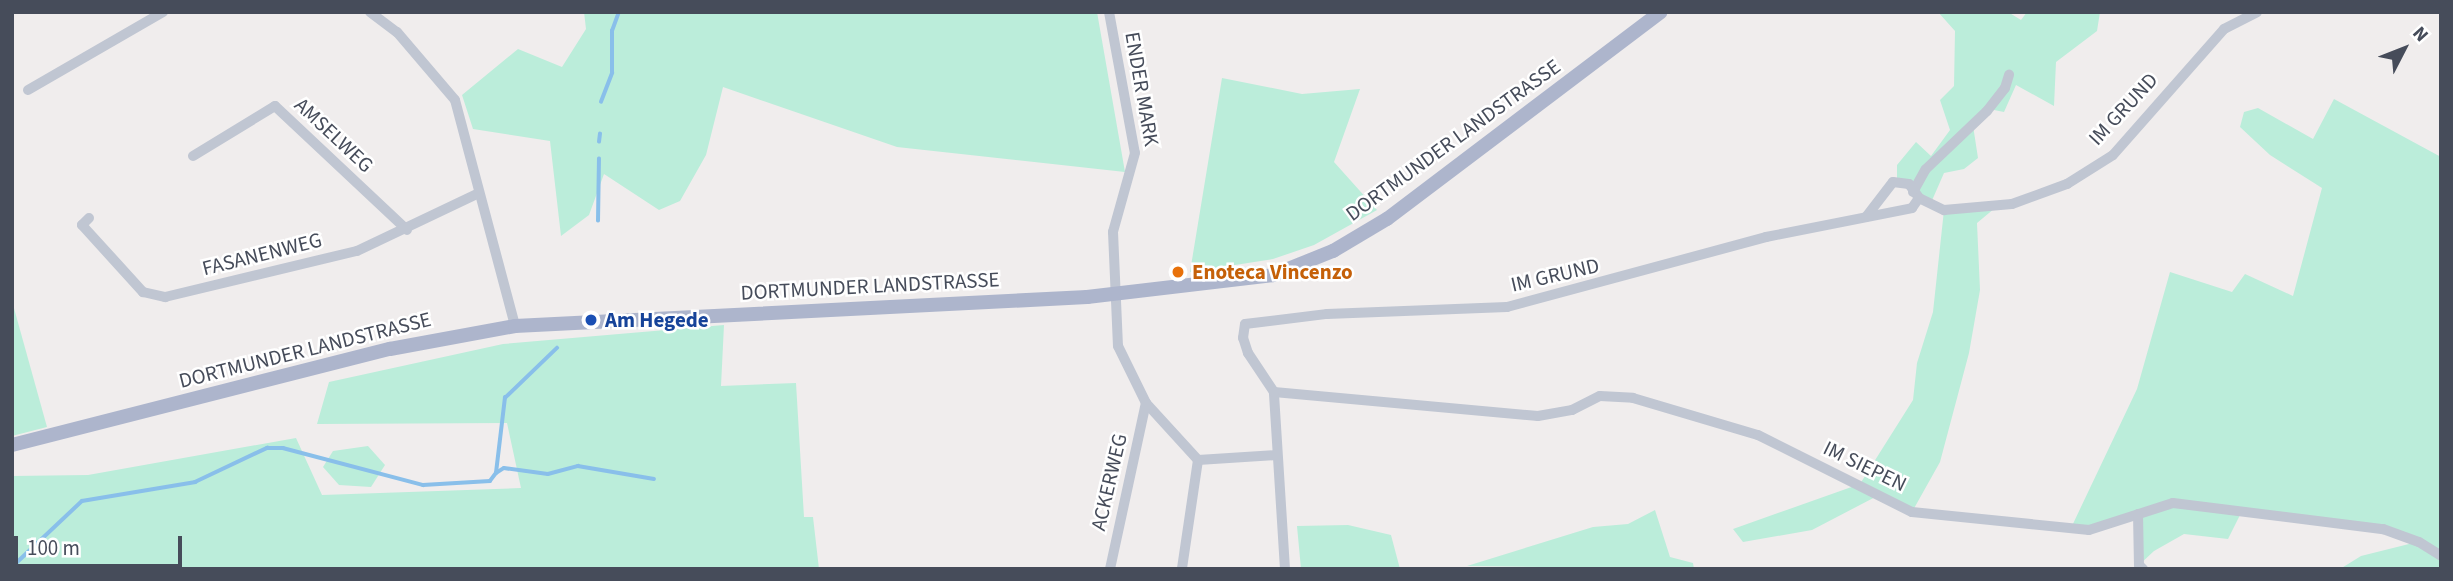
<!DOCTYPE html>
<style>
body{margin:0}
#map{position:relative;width:2453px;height:581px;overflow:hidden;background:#f0eded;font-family:"Source Sans 3",sans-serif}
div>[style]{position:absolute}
.green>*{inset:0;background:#bbedda}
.stream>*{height:3.5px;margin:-1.75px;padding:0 1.75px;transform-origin:1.75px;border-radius:1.75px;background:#89bfea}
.minor>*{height:10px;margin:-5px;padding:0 5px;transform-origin:5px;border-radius:5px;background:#c0c6d2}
.major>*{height:14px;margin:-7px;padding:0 7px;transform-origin:7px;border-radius:7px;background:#adb5cc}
.dots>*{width:19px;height:19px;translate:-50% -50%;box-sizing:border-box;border:4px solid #fff;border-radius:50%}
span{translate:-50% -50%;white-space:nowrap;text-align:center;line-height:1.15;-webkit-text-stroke:5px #fff;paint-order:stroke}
.street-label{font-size:21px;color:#464c5a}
.food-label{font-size:21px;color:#c56008;font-weight:700}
.left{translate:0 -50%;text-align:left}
.transit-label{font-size:21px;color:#164399;font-weight:700}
.frame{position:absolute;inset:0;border:14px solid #464c5a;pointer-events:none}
.north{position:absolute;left:2369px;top:14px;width:70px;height:70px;-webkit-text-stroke:5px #fff;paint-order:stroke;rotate:48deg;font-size:19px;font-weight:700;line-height:28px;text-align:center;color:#464c5a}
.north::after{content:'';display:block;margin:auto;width:24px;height:32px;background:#464c5a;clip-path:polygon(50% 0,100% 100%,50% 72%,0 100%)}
.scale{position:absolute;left:14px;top:536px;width:168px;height:32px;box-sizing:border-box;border:4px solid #464c5a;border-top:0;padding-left:9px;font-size:21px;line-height:24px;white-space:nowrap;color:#464c5a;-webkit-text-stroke:5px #fff;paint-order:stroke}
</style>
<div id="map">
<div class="green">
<div style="clip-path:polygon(584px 12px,1097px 12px,1125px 172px,897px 147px,723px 87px,706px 155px,680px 201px,659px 210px,604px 174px,589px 215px,561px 236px,550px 141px,473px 129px,462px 95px,518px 49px,562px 67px,586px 29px)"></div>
<div style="clip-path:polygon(1938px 12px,2008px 12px,2021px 20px,2027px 12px,2100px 12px,2097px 31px,2056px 62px,2054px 106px,2016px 85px,2004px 112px,1984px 108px,1972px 119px,1978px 158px,1964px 169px,1944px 173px,1930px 205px,1897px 182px,1897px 165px,1916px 142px,1931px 156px,1950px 130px,1940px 100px,1954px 86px,1955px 31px)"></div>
<div style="clip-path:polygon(1222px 78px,1302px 94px,1360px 89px,1334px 162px,1377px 210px,1314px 245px,1273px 259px,1190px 272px)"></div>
<div style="clip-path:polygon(2334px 99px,2441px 157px,2441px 569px,2340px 569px,2361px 556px,2417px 542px,2397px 533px,2241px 513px,2228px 539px,2184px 534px,2154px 551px,2139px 565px,2138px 515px,2089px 530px,2071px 528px,2137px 389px,2170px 272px,2232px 292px,2245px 274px,2293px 296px,2322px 188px,2270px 155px,2240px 127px,2244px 112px,2258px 108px,2313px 139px)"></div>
<div style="clip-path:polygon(1995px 208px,1977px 223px,1980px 290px,1969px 353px,1940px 462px,1912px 512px,1881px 494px,1812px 530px,1743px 542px,1733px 529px,1860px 484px,1913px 400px,1917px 363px,1933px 312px,1944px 210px)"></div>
<div style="clip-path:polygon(12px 301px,47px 427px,12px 436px)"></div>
<div style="clip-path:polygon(724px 325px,721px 386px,796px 383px,804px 517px,813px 517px,819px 569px,12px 569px,12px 476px,88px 475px,296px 438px,322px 495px,521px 488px,507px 423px,317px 424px,329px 382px,503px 344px)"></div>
<div style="clip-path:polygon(368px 446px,385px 465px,371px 487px,339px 485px,323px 467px,333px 451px)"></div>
<div style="clip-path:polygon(1655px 510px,1670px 557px,1693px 563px,1694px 569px,1467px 566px,1593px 527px,1628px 524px)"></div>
<div style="clip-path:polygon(1348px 525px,1391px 535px,1400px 569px,1301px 569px,1297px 526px)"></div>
</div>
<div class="stream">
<div style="left:601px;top:102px;width:31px;rotate:-69deg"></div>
<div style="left:612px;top:73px;width:42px;rotate:-90deg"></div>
<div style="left:612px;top:31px;width:20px;rotate:-70deg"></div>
<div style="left:599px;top:142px;width:8px;rotate:-83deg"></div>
<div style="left:598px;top:221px;width:62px;rotate:-89.1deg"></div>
<div style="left:496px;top:473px;width:9px;rotate:-32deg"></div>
<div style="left:504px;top:468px;width:44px;rotate:7.8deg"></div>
<div style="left:548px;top:474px;width:31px;rotate:-15deg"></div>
<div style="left:578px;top:466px;width:77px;rotate:9.7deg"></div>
<div style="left:12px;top:567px;width:96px;rotate:-43.3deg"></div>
<div style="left:82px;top:501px;width:115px;rotate:-9.5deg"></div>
<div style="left:195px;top:482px;width:80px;rotate:-25.3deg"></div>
<div style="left:267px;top:448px;width:16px"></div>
<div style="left:283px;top:448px;width:145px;rotate:14.8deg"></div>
<div style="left:423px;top:485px;width:67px;rotate:-3.4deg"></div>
<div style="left:490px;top:481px;width:10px;rotate:-53deg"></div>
<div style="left:496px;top:473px;width:76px;rotate:-83.2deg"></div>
<div style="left:505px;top:398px;width:72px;rotate:-43.9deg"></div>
</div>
<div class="minor">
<div style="left:370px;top:12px;width:34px;rotate:37deg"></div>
<div style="left:397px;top:32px;width:89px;rotate:49.5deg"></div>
<div style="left:455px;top:100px;width:234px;rotate:75.1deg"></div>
<div style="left:1109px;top:12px;width:143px;rotate:79.6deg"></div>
<div style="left:1135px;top:153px;width:82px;rotate:105.6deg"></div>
<div style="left:1113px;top:232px;width:114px;rotate:87.5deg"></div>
<div style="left:1118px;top:346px;width:64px;rotate:63.8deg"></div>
<div style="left:1146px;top:403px;width:77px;rotate:47.6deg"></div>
<div style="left:1198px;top:460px;width:110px;rotate:98.4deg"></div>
<div style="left:28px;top:90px;width:156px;rotate:-30deg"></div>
<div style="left:193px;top:156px;width:96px;rotate:-31.4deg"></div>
<div style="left:275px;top:106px;width:181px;rotate:43.2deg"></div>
<div style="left:1913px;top:192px;width:26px;rotate:-61deg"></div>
<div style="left:1926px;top:169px;width:84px;rotate:-43.6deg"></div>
<div style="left:1987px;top:111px;width:29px;rotate:-52deg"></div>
<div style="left:2005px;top:88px;width:14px;rotate:-73deg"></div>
<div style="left:1866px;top:217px;width:44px;rotate:-52.4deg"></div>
<div style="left:1893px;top:182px;width:16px;rotate:7deg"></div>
<div style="left:1909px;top:184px;width:17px;rotate:54deg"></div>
<div style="left:1919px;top:198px;width:28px;rotate:26deg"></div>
<div style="left:1944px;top:210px;width:68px;rotate:-5deg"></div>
<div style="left:2012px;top:204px;width:59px;rotate:-20deg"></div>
<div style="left:2067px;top:184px;width:54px;rotate:-32.2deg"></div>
<div style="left:2113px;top:155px;width:168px;rotate:-48.6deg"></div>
<div style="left:2224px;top:29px;width:37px;rotate:-27deg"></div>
<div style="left:89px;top:218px;width:10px;rotate:135deg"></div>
<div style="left:82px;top:225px;width:91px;rotate:47.7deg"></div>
<div style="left:143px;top:292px;width:23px;rotate:13deg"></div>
<div style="left:165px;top:297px;width:197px;rotate:-13.5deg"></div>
<div style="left:357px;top:251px;width:135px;rotate:-25.4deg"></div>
<div style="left:1274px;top:392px;width:265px;rotate:5.2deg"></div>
<div style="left:1538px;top:416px;width:35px;rotate:-10deg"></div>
<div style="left:1572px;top:410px;width:31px;rotate:-27deg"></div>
<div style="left:1600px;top:396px;width:33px;rotate:3deg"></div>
<div style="left:1633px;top:398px;width:130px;rotate:16.5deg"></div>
<div style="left:1758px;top:435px;width:172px;rotate:26.6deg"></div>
<div style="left:1912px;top:512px;width:178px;rotate:5.8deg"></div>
<div style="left:2089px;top:530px;width:88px;rotate:-17.8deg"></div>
<div style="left:2173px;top:503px;width:212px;rotate:7.1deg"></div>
<div style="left:2383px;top:529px;width:38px;rotate:20deg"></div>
<div style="left:2419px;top:542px;width:26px;rotate:32deg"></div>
<div style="left:1198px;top:460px;width:79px;rotate:-3.6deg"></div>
<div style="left:2138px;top:514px;width:51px;rotate:88.9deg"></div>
<div style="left:2139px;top:565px;width:6px;rotate:45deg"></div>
<div style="left:1110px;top:569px;width:170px;rotate:-77.8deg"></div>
<div style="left:1285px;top:569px;width:177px;rotate:-93.6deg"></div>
<div style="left:1274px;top:392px;width:47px;rotate:-123.7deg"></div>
<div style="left:1248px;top:353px;width:16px;rotate:-108deg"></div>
<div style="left:1243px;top:338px;width:14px;rotate:-82deg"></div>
<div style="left:1245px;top:324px;width:83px;rotate:-7deg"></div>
<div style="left:1327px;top:314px;width:180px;rotate:-2.2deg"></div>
<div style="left:1507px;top:307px;width:268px;rotate:-15.1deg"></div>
<div style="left:1766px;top:237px;width:149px;rotate:-11.2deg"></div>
<div style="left:1912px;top:208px;width:12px;rotate:-55deg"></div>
</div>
<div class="major">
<div style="left:12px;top:445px;width:390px;rotate:-14.3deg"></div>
<div style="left:390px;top:349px;width:127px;rotate:-10.4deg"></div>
<div style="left:515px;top:326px;width:573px;rotate:-2.9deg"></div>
<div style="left:1087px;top:297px;width:187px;rotate:-6.7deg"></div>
<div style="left:1273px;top:275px;width:65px;rotate:-21.8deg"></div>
<div style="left:1333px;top:251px;width:63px;rotate:-30.7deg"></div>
<div style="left:1387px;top:219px;width:343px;rotate:-37.1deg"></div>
</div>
<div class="dots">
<div style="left:1178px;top:272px;background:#e8710a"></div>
<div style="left:591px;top:320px;background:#1a4fb4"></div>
</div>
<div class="street-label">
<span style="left:1142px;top:89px;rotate:80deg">ENDER MARK</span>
<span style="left:2123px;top:109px;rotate:-47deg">IM GRUND</span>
<span style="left:334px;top:135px;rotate:43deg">AMSELWEG</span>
<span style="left:1453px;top:140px;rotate:-36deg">DORTMUNDER LANDSTRASSE</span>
<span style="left:262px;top:254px;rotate:-14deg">FASANENWEG</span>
<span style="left:1555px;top:275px;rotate:-13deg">IM GRUND</span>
<span style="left:870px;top:286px;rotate:-3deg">DORTMUNDER LANDSTRASSE</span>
<span style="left:305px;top:350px;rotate:-14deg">DORTMUNDER LANDSTRASSE</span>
<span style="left:1865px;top:466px;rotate:26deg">IM SIEPEN</span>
<span style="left:1109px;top:482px;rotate:-77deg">ACKERWEG</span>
</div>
<div class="food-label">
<span class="left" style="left:1192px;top:272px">Enoteca Vincenzo</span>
</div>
<div class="transit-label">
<span class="left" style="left:605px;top:320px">Am Hegede</span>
</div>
<div class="frame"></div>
<div class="north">N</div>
<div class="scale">100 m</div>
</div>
